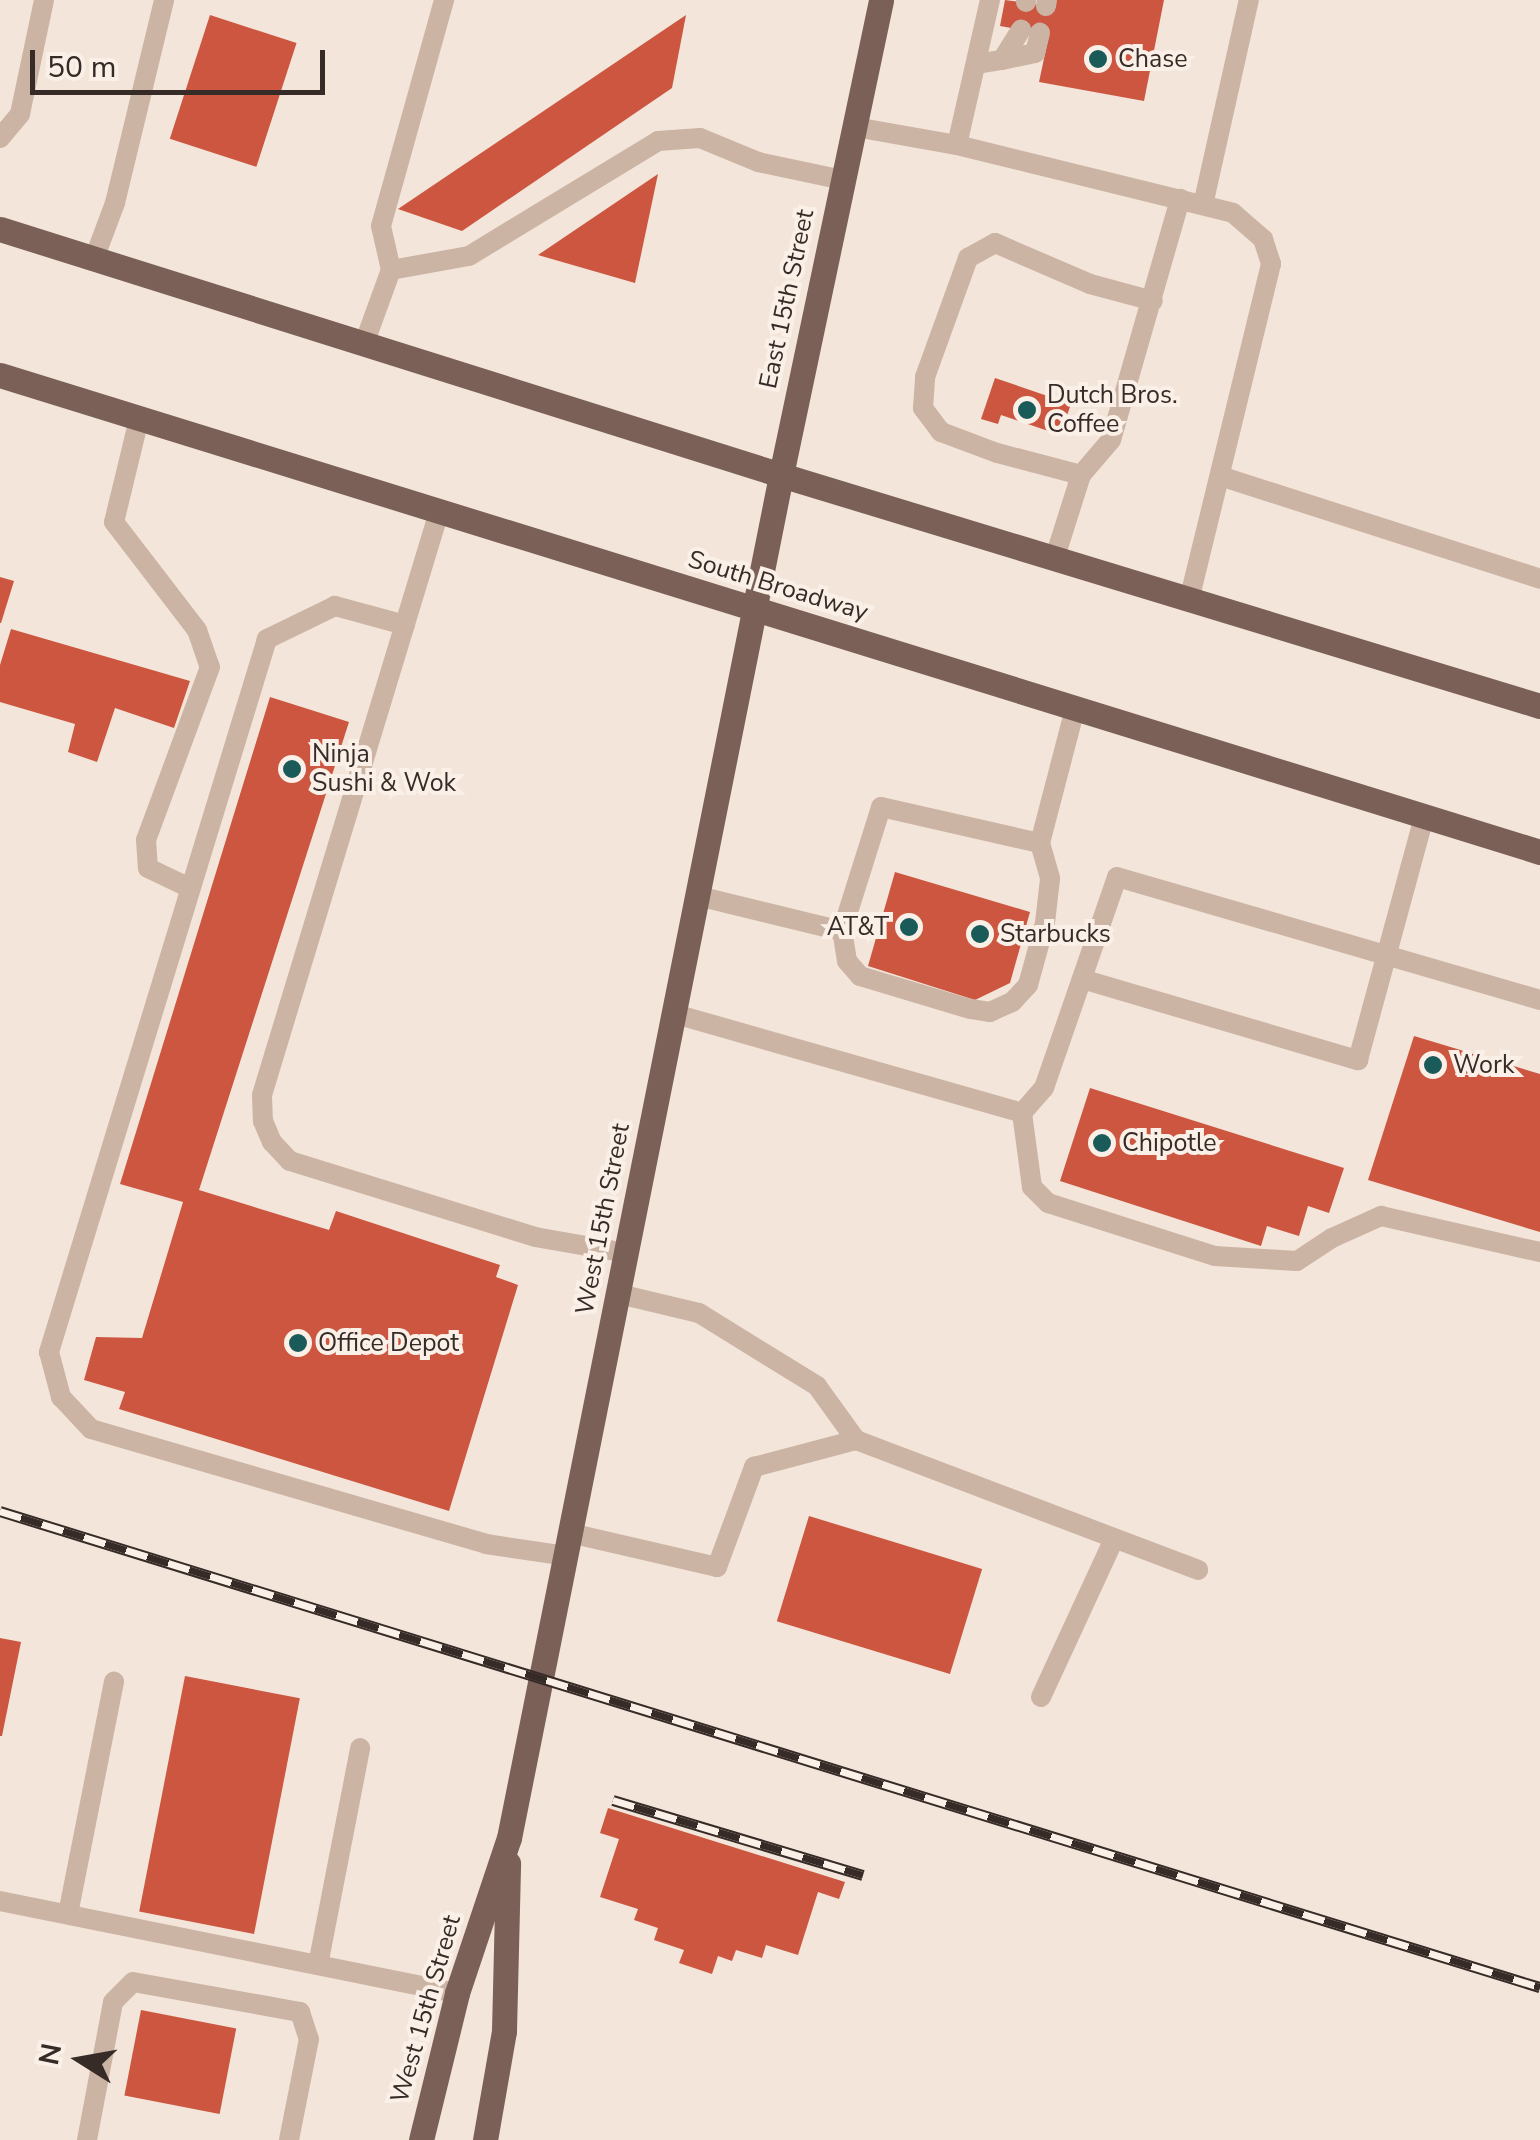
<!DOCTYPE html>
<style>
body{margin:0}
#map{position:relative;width:1540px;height:2140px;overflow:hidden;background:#f3e5da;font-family:"Nunito Sans",sans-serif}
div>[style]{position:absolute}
.building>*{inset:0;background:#cc563f;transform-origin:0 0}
.service>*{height:20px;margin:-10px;padding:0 10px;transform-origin:10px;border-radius:10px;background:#ccb4a5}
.primary>*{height:25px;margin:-12.5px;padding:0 12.5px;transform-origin:12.5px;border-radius:12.5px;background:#7a6057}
.rail>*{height:11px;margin-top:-5.5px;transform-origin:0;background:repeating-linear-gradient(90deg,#faf0e7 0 22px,#372b27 0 44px);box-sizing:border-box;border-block:2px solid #372b27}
.dots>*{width:28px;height:28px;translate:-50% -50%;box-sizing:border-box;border:5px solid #faf0e7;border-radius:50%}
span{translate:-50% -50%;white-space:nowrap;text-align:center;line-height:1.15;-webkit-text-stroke:8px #faf0e7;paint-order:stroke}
.poi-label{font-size:25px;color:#372b27}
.left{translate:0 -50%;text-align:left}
.right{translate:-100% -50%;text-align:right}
.street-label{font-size:25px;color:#372b27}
.north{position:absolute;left:30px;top:2010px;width:100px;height:100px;-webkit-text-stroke:8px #faf0e7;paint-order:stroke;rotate:281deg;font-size:28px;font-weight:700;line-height:40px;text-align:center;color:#372b27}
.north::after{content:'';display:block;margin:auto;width:35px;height:45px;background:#372b27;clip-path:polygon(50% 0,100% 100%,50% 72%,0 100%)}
.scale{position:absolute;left:30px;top:50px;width:295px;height:45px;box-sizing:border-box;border:5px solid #372b27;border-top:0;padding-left:12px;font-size:30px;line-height:35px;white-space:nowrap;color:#372b27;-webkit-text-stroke:8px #faf0e7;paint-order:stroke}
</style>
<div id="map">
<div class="building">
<div style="clip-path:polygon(1005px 0,1055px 7px,1056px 0,1164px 0,1144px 101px,1039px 82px,1049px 35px,1000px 26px)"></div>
<div style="left:210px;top:15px;width:91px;height:130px;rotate:18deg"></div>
<div style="clip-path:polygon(686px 15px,672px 88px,462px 231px,398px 209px)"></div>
<div style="clip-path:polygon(658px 174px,635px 283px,538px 255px)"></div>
<div style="clip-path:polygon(995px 378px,1071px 404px,1060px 435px,1001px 415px,998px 424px,981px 419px)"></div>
<div style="clip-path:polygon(0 577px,14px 581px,1px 623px,0 623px)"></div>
<div style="clip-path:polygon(11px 629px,190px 681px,174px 728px,115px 708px,97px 762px,68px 752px,75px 724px,0 702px,0 665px)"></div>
<div style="clip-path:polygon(270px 697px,349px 722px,199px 1190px,329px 1230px,336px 1211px,500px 1265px,496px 1277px,518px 1285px,449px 1511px,119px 1409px,125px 1392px,84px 1380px,96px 1337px,142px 1338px,183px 1202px,120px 1184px)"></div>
<div style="clip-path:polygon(895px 872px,1030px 912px,1010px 983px,975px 1000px,868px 966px)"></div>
<div style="clip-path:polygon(1414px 1036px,1540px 1074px,1540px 1232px,1368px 1180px)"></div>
<div style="clip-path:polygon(1090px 1088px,1344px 1168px,1329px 1213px,1308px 1206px,1299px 1236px,1267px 1226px,1261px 1246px,1060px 1181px)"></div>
<div style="left:809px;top:1516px;width:181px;height:110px;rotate:17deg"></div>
<div style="clip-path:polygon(0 1638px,21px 1642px,2px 1736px,0 1736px)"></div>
<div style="left:185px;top:1676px;width:117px;height:240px;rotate:11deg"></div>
<div style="clip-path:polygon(608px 1808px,845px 1882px,839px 1899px,818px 1892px,798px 1955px,766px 1945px,762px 1958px,736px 1950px,732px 1961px,718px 1956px,712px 1974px,679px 1963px,684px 1950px,654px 1940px,658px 1928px,634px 1920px,638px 1909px,600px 1897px,619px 1839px,600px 1833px)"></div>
<div style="left:141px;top:2010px;width:97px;height:87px;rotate:11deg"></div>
</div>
<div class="service">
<div style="left:1026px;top:2px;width:2px;rotate:-90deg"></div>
<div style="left:1046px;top:6px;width:6px;rotate:-81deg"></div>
<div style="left:1002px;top:60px;width:34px;rotate:-12deg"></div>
<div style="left:1035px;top:53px;width:21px;rotate:-76deg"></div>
<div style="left:976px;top:64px;width:26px;rotate:-9deg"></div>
<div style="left:1002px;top:60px;width:36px;rotate:-58deg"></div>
<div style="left:855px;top:127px;width:104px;rotate:10deg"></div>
<div style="left:957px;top:145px;width:284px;rotate:13.8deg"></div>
<div style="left:1233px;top:213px;width:40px;rotate:41deg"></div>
<div style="left:1263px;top:239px;width:26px;rotate:72deg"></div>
<div style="left:1271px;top:264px;width:343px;rotate:103.7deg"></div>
<div style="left:0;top:138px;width:31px;rotate:-50deg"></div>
<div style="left:20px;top:114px;width:116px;rotate:-78.1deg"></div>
<div style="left:957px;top:145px;width:149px;rotate:-77.2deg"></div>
<div style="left:1203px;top:205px;width:210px;rotate:-77.4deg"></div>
<div style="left:94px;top:259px;width:60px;rotate:-69.4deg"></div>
<div style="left:115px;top:203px;width:209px;rotate:-76.4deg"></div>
<div style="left:391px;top:270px;width:79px;rotate:-10.2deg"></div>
<div style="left:469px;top:256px;width:221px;rotate:-31.3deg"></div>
<div style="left:658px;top:141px;width:42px;rotate:-4.1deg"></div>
<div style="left:700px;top:138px;width:63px;rotate:22.5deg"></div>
<div style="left:758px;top:162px;width:87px;rotate:12deg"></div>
<div style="left:364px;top:344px;width:79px;rotate:-70deg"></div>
<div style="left:391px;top:270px;width:45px;rotate:-102.8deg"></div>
<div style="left:381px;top:226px;width:235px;rotate:-74.4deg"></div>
<div style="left:139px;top:419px;width:106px;rotate:103.6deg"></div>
<div style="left:114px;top:522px;width:136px;rotate:52.5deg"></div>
<div style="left:197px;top:630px;width:39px;rotate:71deg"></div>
<div style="left:210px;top:667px;width:184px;rotate:110.3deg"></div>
<div style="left:146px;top:840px;width:28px;rotate:86deg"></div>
<div style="left:148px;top:868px;width:47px;rotate:25.5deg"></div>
<div style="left:1081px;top:475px;width:87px;rotate:-165.3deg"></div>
<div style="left:997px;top:453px;width:60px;rotate:-159.4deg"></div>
<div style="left:941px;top:432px;width:30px;rotate:-127deg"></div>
<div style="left:923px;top:408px;width:31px;rotate:-86deg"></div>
<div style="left:925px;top:377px;width:127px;rotate:-70.1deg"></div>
<div style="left:968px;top:258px;width:31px;rotate:-29deg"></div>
<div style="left:995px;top:243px;width:103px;rotate:23.3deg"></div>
<div style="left:1090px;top:284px;width:65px;rotate:15.1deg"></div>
<div style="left:1220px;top:476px;width:336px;rotate:17.8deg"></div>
<div style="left:439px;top:512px;width:609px;rotate:106.89deg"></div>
<div style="left:262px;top:1095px;width:26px;rotate:88deg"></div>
<div style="left:263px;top:1121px;width:23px;rotate:67deg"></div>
<div style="left:272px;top:1142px;width:26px;rotate:47deg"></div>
<div style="left:290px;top:1161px;width:257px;rotate:17.2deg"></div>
<div style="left:535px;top:1237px;width:93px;rotate:9.9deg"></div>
<div style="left:1055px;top:557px;width:86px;rotate:-72.4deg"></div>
<div style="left:1081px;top:475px;width:46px;rotate:-49.4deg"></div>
<div style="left:1111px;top:440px;width:251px;rotate:-74deg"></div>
<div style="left:405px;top:625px;width:73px;rotate:-164.8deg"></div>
<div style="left:335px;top:606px;width:76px;rotate:154.1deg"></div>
<div style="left:267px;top:639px;width:746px;rotate:107deg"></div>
<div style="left:49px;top:1352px;width:47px;rotate:75.1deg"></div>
<div style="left:61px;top:1397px;width:44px;rotate:46.8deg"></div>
<div style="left:91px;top:1429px;width:411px;rotate:16.2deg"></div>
<div style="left:486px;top:1544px;width:81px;rotate:8.5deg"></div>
<div style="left:1040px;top:843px;width:37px;rotate:74deg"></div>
<div style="left:1050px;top:879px;width:44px;rotate:96.5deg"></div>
<div style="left:1045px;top:923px;width:64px;rotate:105.3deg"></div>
<div style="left:1028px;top:985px;width:23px;rotate:133deg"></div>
<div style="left:1012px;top:1002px;width:24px;rotate:156deg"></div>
<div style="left:990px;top:1012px;width:20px;rotate:-171deg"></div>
<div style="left:970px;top:1009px;width:115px;rotate:-163.3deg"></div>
<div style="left:860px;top:976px;width:20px;rotate:-131deg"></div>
<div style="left:847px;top:961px;width:30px;rotate:-99deg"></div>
<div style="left:842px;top:931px;width:130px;rotate:-72.5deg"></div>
<div style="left:881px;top:807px;width:163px;rotate:12.8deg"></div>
<div style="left:1040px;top:843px;width:138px;rotate:-75.4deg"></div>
<div style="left:698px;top:896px;width:148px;rotate:13.7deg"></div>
<div style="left:1082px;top:979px;width:288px;rotate:16.4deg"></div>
<div style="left:1358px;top:1060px;width:252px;rotate:-74.8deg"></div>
<div style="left:675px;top:1014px;width:361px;rotate:15.9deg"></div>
<div style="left:1022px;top:1113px;width:33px;rotate:-49deg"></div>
<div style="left:1044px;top:1088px;width:223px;rotate:-70.9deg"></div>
<div style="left:1117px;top:877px;width:441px;rotate:16.2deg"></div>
<div style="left:1022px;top:1113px;width:75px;rotate:82.3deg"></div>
<div style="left:1032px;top:1187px;width:23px;rotate:45deg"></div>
<div style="left:1048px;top:1203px;width:175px;rotate:17.6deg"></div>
<div style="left:1215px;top:1256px;width:82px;rotate:3.5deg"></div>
<div style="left:1297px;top:1261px;width:42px;rotate:-33.3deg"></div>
<div style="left:1332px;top:1238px;width:54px;rotate:-24.2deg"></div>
<div style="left:1381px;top:1216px;width:163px;rotate:12.8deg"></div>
<div style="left:619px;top:1294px;width:82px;rotate:13.4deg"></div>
<div style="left:699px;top:1313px;width:139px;rotate:31.7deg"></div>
<div style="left:817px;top:1386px;width:67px;rotate:54.2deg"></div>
<div style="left:856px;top:1440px;width:366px;rotate:20.8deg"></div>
<div style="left:570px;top:1533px;width:151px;rotate:13deg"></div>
<div style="left:717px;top:1567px;width:107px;rotate:-69.7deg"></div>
<div style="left:754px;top:1467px;width:106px;rotate:-14.8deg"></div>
<div style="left:1041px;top:1697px;width:174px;rotate:-65.2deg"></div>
<div style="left:0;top:1901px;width:466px;rotate:11.4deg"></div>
<div style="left:68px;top:1914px;width:237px;rotate:-78.8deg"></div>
<div style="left:318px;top:1965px;width:221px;rotate:-79deg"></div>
<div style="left:87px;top:2140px;width:140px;rotate:-79.3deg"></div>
<div style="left:113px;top:2002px;width:28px;rotate:-45deg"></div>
<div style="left:133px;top:1982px;width:170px;rotate:10.2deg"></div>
<div style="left:300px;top:2012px;width:28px;rotate:72deg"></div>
<div style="left:309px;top:2039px;width:103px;rotate:101.2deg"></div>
</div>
<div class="primary">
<div style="left:0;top:229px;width:819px;rotate:17.48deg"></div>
<div style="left:781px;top:475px;width:793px;rotate:16.93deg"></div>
<div style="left:0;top:375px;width:1612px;rotate:17.21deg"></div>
<div style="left:421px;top:2140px;width:151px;rotate:-76.2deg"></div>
<div style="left:457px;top:1993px;width:163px;rotate:-71.5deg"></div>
<div style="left:509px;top:1838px;width:1390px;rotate:-78.71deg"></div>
<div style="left:781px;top:475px;width:485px;rotate:-78.1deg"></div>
<div style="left:485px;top:2140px;width:111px;rotate:-80.1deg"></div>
<div style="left:504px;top:2031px;width:168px;rotate:-88.6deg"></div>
</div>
<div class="rail">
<div style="left:0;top:1511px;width:1612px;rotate:17.18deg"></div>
<div style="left:613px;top:1800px;width:261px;rotate:16.7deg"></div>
</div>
<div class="dots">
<div style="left:1098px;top:59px;background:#1a5b5a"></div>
<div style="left:1027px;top:410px;background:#1a5b5a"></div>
<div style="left:292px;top:769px;background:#1a5b5a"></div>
<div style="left:909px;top:927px;background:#1a5b5a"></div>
<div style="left:980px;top:934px;background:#1a5b5a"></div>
<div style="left:1433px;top:1065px;background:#1a5b5a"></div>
<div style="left:1102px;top:1143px;background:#1a5b5a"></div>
<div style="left:298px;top:1343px;background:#1a5b5a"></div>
</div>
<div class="poi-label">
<span class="left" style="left:1118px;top:59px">Chase</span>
<span class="left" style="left:1047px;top:410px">Dutch Bros.<br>Coffee</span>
<span class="left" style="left:312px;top:769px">Ninja<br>Sushi &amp; Wok</span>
<span class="right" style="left:889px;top:927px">AT&amp;T</span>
<span class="left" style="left:1000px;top:934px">Starbucks</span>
<span class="left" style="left:1453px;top:1065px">Work</span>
<span class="left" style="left:1122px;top:1143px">Chipotle</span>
<span class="left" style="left:318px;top:1343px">Office Depot</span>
</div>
<div class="street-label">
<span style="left:787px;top:299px;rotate:-78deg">East 15th Street</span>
<span style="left:778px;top:586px;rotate:17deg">South Broadway</span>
<span style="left:603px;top:1219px;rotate:-79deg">West 15th Street</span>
<span style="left:426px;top:2009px;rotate:-74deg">West 15th Street</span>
</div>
<div class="north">N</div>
<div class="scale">50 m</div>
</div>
